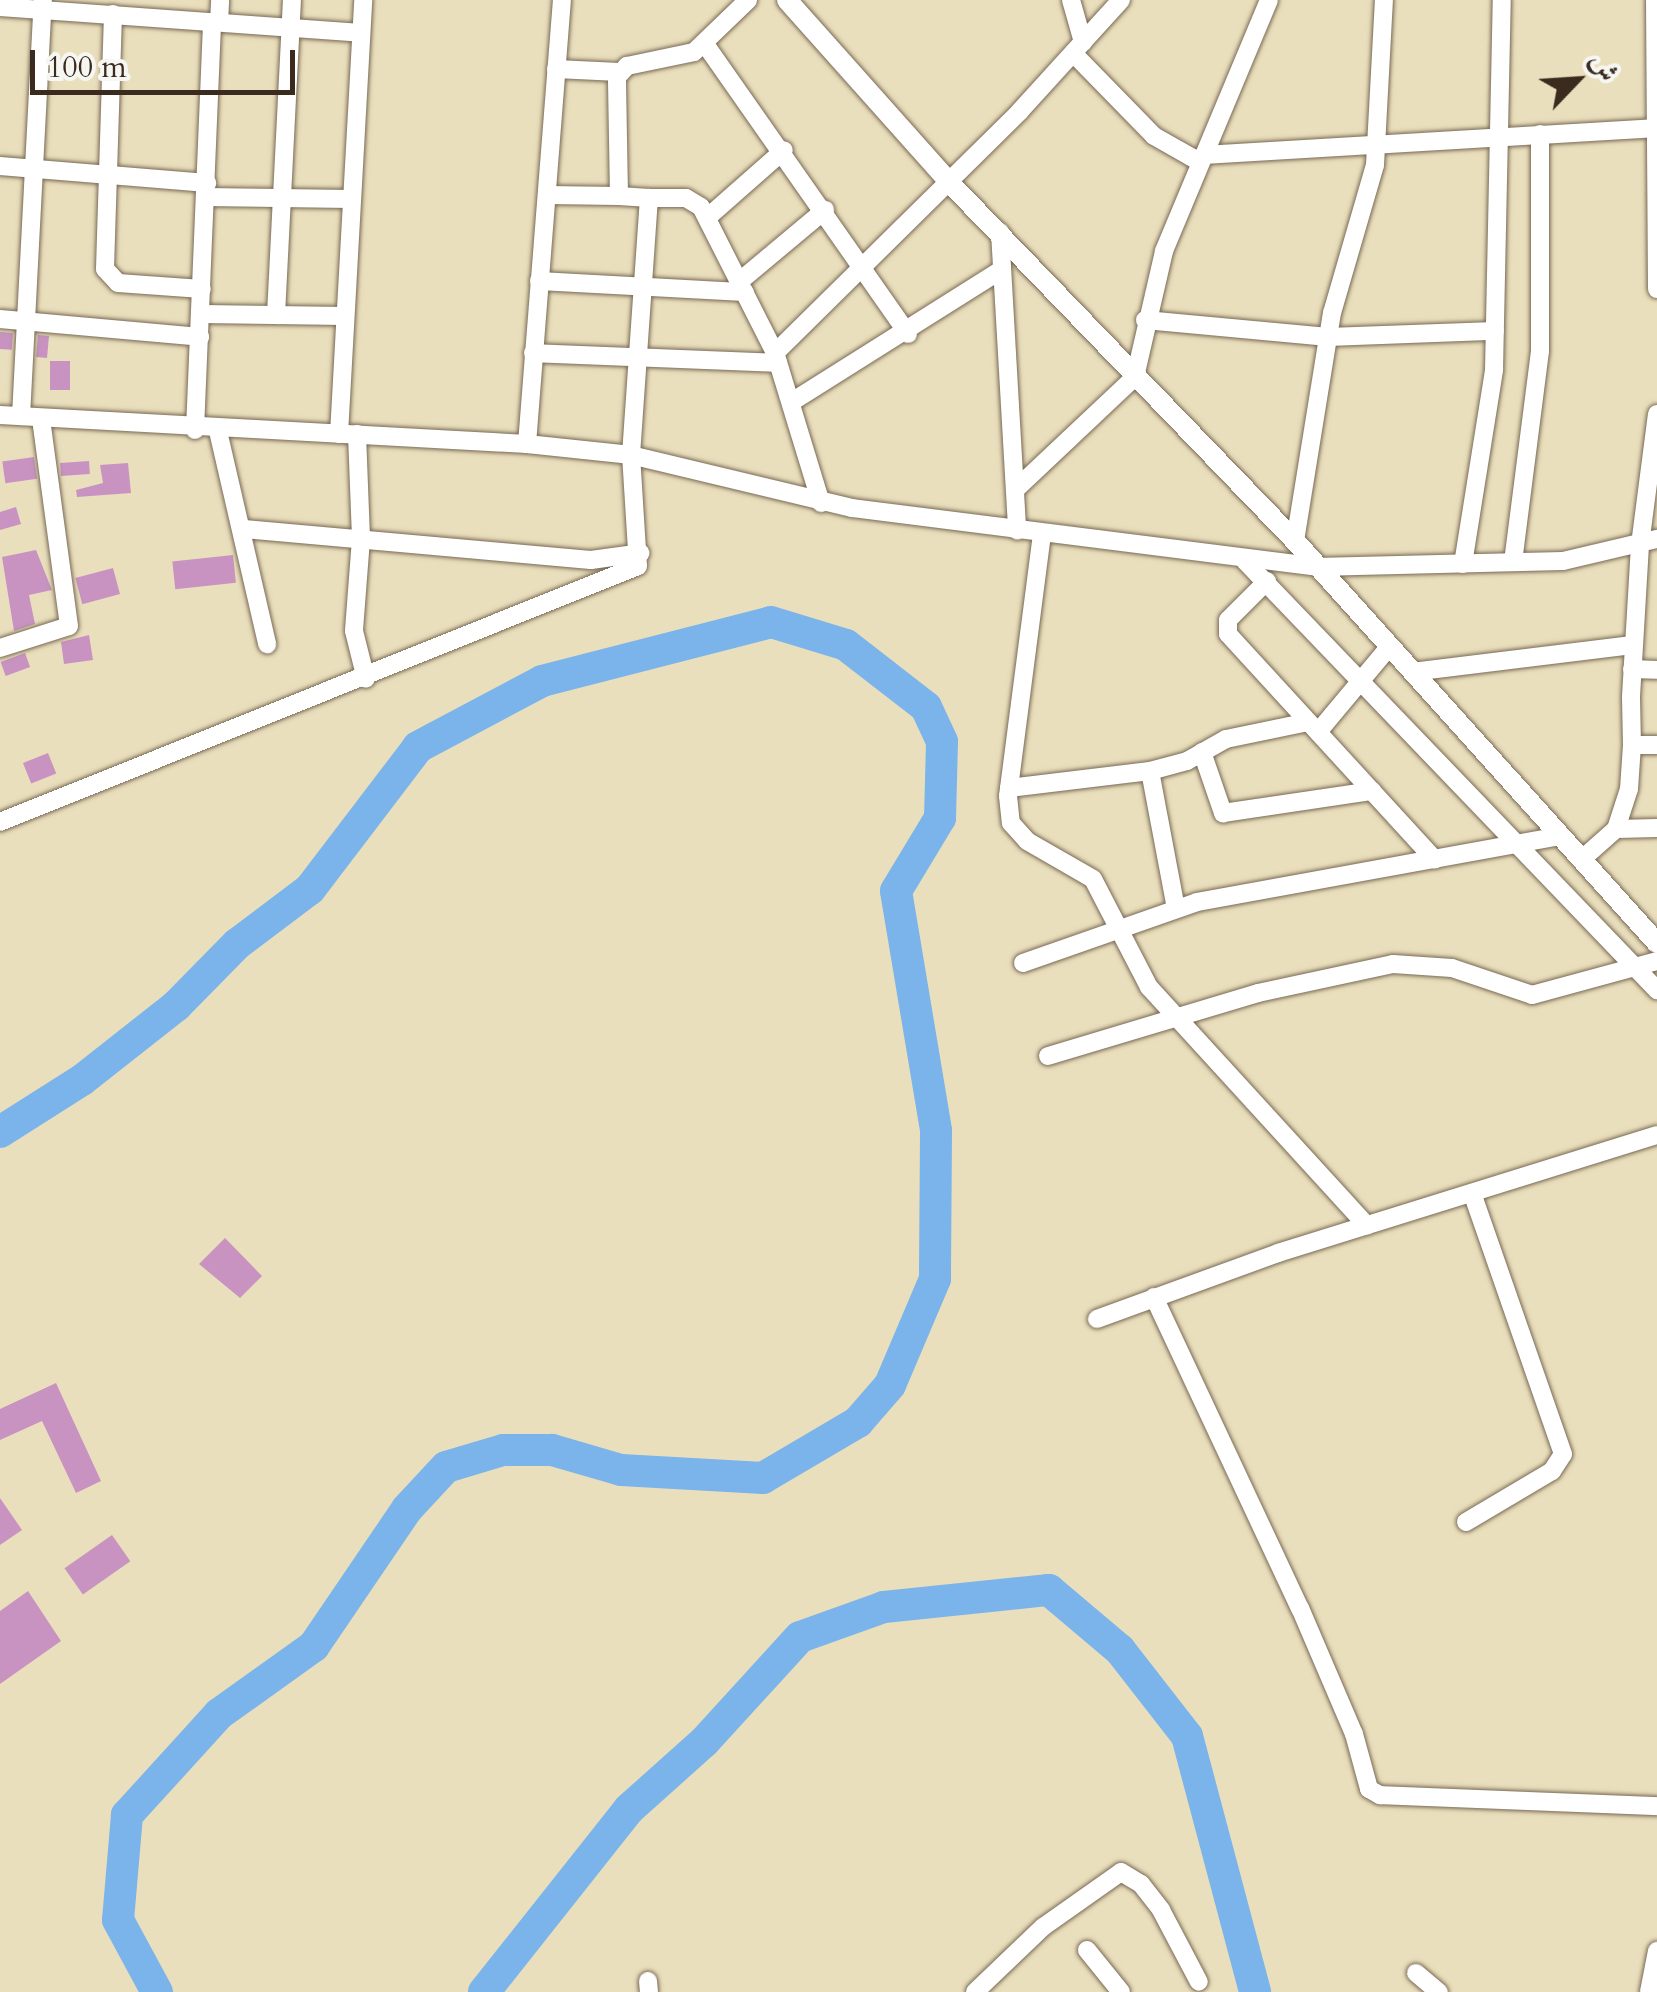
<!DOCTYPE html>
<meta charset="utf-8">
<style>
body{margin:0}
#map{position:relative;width:1657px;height:1992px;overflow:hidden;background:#eadfbc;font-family:Cardo,Amiri,serif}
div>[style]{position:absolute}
.river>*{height:32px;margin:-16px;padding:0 16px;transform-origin:16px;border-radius:16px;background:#7bb4eb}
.building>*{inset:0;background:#c893c1;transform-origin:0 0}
.roads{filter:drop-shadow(0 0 2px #786955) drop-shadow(0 0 2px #786955)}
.minor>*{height:18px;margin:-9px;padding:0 9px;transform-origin:9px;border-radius:9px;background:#fff}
.tertiary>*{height:20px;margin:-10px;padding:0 10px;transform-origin:10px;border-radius:10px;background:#fff}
span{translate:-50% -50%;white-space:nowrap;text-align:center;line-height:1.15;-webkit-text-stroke:8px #f6f6f2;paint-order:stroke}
.north{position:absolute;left:1527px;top:30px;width:100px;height:100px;-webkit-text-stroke:8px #f6f6f2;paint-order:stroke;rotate:65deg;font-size:28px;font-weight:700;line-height:40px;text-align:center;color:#3b2a1e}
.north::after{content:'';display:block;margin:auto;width:35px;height:45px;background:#3b2a1e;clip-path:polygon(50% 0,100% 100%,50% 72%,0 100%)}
.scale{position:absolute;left:30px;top:50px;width:265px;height:45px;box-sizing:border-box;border:5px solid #3b2a1e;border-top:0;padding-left:12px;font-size:30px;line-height:35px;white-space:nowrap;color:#3b2a1e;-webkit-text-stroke:8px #f6f6f2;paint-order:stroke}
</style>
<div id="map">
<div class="river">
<div style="left:0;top:1132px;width:97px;rotate:-32.4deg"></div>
<div style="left:82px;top:1080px;width:120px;rotate:-38.2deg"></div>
<div style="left:176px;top:1006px;width:87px;rotate:-45.5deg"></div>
<div style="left:237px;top:944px;width:91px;rotate:-37deg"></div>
<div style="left:310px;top:889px;width:178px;rotate:-52.7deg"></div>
<div style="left:418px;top:747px;width:140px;rotate:-28deg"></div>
<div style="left:542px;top:681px;width:236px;rotate:-14.4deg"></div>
<div style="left:771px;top:622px;width:78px;rotate:17deg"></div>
<div style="left:846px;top:645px;width:101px;rotate:37.8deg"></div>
<div style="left:926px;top:707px;width:38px;rotate:65deg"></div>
<div style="left:942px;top:742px;width:76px;rotate:91.5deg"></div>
<div style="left:940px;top:818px;width:85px;rotate:121.1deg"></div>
<div style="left:896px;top:891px;width:243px;rotate:80.5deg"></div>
<div style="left:936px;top:1131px;width:148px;rotate:90.4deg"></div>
<div style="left:935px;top:1279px;width:115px;rotate:113deg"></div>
<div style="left:890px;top:1385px;width:49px;rotate:130.9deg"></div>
<div style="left:858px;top:1422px;width:110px;rotate:149.5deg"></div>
<div style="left:763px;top:1478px;width:142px;rotate:-176.8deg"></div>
<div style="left:621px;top:1470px;width:72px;rotate:-163.8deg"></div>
<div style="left:552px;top:1450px;width:49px;rotate:180deg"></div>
<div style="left:503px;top:1450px;width:59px;rotate:163.4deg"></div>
<div style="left:446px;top:1467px;width:57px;rotate:132.9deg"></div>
<div style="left:407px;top:1509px;width:166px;rotate:124.2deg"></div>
<div style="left:314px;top:1646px;width:117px;rotate:144.4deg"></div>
<div style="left:219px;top:1714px;width:137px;rotate:132.3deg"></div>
<div style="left:127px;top:1815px;width:105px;rotate:94.9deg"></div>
<div style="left:118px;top:1920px;width:82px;rotate:61.6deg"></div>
<div style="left:484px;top:1992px;width:233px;rotate:-51.6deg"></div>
<div style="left:629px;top:1809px;width:101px;rotate:-41.8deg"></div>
<div style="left:704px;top:1742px;width:142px;rotate:-47.6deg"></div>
<div style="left:800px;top:1637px;width:89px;rotate:-19.7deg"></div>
<div style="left:884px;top:1607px;width:166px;rotate:-5.9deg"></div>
<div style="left:1049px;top:1590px;width:93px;rotate:40.2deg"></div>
<div style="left:1120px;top:1650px;width:109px;rotate:52.1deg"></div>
<div style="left:1187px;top:1736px;width:265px;rotate:75.1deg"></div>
</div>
<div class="building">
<div style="left:0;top:332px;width:13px;height:17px;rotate:4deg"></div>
<div style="left:38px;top:335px;width:11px;height:22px;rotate:5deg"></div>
<div style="left:50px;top:361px;width:20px;height:29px"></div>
<div style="left:34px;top:457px;width:22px;height:32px;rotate:82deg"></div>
<div style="left:89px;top:461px;width:13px;height:29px;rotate:86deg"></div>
<div style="clip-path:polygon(128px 463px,131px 493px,77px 497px,76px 490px,103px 483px,100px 465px)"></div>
<div style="clip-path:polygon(16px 507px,21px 524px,0 530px,0 512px)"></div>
<div style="clip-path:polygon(36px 550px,52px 590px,29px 595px,35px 624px,14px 631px,2px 557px)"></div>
<div style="left:233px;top:555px;width:28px;height:61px;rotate:84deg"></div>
<div style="left:113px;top:568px;width:27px;height:39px;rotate:75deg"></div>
<div style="clip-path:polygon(89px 635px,93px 660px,64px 664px,61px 642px)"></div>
<div style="left:25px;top:653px;width:15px;height:26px;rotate:70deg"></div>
<div style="left:48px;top:753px;width:22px;height:27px;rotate:68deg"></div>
<div style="clip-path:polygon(225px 1238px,262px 1276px,240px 1298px,199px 1264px)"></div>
<div style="clip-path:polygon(56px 1383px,101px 1481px,76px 1493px,42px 1421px,0 1440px,0 1409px)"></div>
<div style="clip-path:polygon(0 1498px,22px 1530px,0 1545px)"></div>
<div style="left:112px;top:1535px;width:32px;height:58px;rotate:55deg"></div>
<div style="clip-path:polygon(28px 1591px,61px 1641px,0 1684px,0 1611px)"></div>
</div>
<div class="roads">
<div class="minor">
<div style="left:1071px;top:0;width:44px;rotate:74.1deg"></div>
<div style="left:1655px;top:0;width:289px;rotate:89.6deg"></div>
<div style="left:0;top:7px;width:362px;rotate:4.1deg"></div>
<div style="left:113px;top:14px;width:255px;rotate:91.8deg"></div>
<div style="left:105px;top:269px;width:19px;rotate:47deg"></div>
<div style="left:118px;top:283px;width:84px;rotate:4.1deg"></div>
<div style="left:219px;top:22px;width:22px;rotate:-87deg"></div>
<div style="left:705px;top:44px;width:354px;rotate:55deg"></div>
<div style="left:1073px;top:53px;width:116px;rotate:45.7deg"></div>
<div style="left:1154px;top:136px;width:53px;rotate:29.5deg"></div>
<div style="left:556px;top:69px;width:63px;rotate:2.7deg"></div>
<div style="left:1204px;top:155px;width:454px;rotate:-3.4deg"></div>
<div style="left:0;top:166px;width:208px;rotate:4.7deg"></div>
<div style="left:547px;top:195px;width:72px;rotate:0.8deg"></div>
<div style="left:206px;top:197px;width:145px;rotate:0.8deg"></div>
<div style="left:649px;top:198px;width:37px"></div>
<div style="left:686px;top:198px;width:17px;rotate:31deg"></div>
<div style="left:701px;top:207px;width:164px;rotate:63.1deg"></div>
<div style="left:708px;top:217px;width:101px;rotate:-41.4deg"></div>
<div style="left:1000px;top:232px;width:299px;rotate:86.7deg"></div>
<div style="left:539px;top:281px;width:206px;rotate:3.1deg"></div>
<div style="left:740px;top:281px;width:111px;rotate:-39.9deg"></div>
<div style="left:202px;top:314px;width:143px;rotate:0.8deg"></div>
<div style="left:276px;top:315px;width:315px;rotate:-87.1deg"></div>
<div style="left:0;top:319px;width:201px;rotate:5.1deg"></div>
<div style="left:1145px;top:320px;width:184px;rotate:5.3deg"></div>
<div style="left:1328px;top:337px;width:167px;rotate:-2.1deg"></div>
<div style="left:533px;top:353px;width:245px;rotate:2.3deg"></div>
<div style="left:793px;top:401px;width:246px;rotate:-32.2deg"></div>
<div style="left:1657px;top:414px;width:132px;rotate:97.4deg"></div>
<div style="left:1640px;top:545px;width:153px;rotate:93.4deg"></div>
<div style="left:1631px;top:698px;width:47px;rotate:88.8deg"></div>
<div style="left:1632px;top:745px;width:25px"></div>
<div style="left:0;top:415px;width:528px;rotate:3.15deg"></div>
<div style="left:527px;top:444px;width:105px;rotate:6deg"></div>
<div style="left:631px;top:455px;width:227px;rotate:13.5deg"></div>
<div style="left:852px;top:508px;width:468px;rotate:7.2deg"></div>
<div style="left:1316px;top:567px;width:247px;rotate:-1.4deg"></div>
<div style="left:1563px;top:561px;width:97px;rotate:-13.2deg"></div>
<div style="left:21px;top:416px;width:417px;rotate:-87deg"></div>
<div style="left:195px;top:430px;width:408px;rotate:-87.6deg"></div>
<div style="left:218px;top:431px;width:219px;rotate:77deg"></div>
<div style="left:339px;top:434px;width:435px;rotate:-86.8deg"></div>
<div style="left:357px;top:434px;width:105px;rotate:87.8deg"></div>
<div style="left:361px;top:539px;width:92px;rotate:94.4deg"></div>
<div style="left:354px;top:631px;width:49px;rotate:76deg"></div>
<div style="left:527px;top:444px;width:445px;rotate:-85.5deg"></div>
<div style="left:1016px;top:489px;width:163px;rotate:-43.3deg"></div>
<div style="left:1135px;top:377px;width:129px;rotate:-77deg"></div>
<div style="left:1164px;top:251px;width:272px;rotate:-67.3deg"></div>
<div style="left:821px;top:503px;width:157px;rotate:-107deg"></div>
<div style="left:775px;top:353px;width:344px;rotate:-44.6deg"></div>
<div style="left:1020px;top:111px;width:150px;rotate:-47.7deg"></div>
<div style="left:244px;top:529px;width:348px;rotate:5.1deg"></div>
<div style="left:591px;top:560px;width:50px;rotate:-8deg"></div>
<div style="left:1042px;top:534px;width:264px;rotate:97.4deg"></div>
<div style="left:1008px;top:796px;width:27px;rotate:84deg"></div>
<div style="left:1011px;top:823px;width:24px;rotate:48deg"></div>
<div style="left:1027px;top:841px;width:76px;rotate:29.9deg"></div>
<div style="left:1093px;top:879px;width:122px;rotate:62.6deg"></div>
<div style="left:1149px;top:987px;width:323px;rotate:47.6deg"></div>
<div style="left:1295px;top:541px;width:231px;rotate:-80.8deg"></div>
<div style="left:1332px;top:313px;width:154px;rotate:-73.8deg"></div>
<div style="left:1375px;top:165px;width:165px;rotate:-86.9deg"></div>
<div style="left:1245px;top:561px;width:595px;rotate:46.16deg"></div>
<div style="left:1513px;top:562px;width:213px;rotate:-82.7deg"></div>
<div style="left:1540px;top:351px;width:217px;rotate:-90deg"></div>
<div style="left:1463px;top:564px;width:196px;rotate:-80.9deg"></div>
<div style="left:1494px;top:370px;width:370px;rotate:-88.8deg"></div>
<div style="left:1267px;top:581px;width:55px;rotate:135deg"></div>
<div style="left:1228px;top:620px;width:14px;rotate:90deg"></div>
<div style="left:1228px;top:634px;width:306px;rotate:47.5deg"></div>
<div style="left:0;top:648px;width:72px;rotate:-17.7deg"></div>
<div style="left:69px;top:626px;width:210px;rotate:-97.7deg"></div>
<div style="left:1632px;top:669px;width:25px;rotate:2deg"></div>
<div style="left:1412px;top:672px;width:222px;rotate:-7deg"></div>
<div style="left:1318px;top:732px;width:111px;rotate:-50.1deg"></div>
<div style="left:1202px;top:752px;width:65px;rotate:71deg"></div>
<div style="left:1223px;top:813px;width:151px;rotate:-8.4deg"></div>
<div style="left:1150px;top:771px;width:139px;rotate:79.3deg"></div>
<div style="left:1009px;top:788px;width:142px;rotate:-6.9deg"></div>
<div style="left:1150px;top:771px;width:38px;rotate:-15deg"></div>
<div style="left:1187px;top:761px;width:45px;rotate:-29.4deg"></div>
<div style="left:1226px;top:739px;width:84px;rotate:-11.7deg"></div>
<div style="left:0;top:822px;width:687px;rotate:-21.86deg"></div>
<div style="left:638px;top:566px;width:111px;rotate:-93.6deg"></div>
<div style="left:631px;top:455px;width:258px;rotate:-86deg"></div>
<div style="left:649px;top:198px;width:30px;rotate:-176deg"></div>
<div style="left:619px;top:196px;width:119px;rotate:-91deg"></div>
<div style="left:617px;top:77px;width:15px;rotate:-48deg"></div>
<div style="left:627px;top:66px;width:68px;rotate:-11.8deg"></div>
<div style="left:694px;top:52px;width:75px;rotate:-43.9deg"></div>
<div style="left:1616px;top:829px;width:41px;rotate:-1.4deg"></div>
<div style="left:1581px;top:860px;width:47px;rotate:-41.5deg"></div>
<div style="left:1616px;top:829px;width:42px;rotate:-72deg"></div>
<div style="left:1629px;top:789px;width:44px;rotate:-86.1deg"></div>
<div style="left:1023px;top:963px;width:184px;rotate:-19.3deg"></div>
<div style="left:1197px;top:902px;width:369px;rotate:-10.3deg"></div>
<div style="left:1048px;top:1056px;width:219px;rotate:-16.7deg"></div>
<div style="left:1258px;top:993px;width:138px;rotate:-12.1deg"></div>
<div style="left:1393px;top:964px;width:59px;rotate:3.9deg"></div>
<div style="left:1452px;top:968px;width:84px;rotate:18.6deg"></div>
<div style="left:1532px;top:995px;width:130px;rotate:-15.2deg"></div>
<div style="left:1154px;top:1297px;width:344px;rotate:64.9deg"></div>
<div style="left:1300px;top:1608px;width:137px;rotate:66.8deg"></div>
<div style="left:1354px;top:1734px;width:57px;rotate:74.7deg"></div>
<div style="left:1369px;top:1789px;width:13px;rotate:29deg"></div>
<div style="left:1380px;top:1795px;width:277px;rotate:2.3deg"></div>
<div style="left:1097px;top:1319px;width:193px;rotate:-20deg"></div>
<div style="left:1278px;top:1253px;width:397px;rotate:-17.3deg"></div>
<div style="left:1466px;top:1522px;width:100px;rotate:-30.7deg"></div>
<div style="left:1552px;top:1471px;width:20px;rotate:-57deg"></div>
<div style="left:1563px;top:1454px;width:276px;rotate:-109.2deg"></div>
<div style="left:1087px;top:1950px;width:54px;rotate:51deg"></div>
<div style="left:1416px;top:1973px;width:30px;rotate:40deg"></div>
<div style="left:648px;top:1981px;width:11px;rotate:85deg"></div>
<div style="left:975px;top:1992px;width:94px;rotate:-43.7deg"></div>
<div style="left:1043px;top:1927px;width:95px;rotate:-35.2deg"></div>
<div style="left:1121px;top:1872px;width:23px;rotate:31deg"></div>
<div style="left:1141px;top:1884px;width:33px;rotate:52deg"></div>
<div style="left:1161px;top:1910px;width:81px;rotate:62.2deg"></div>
<div style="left:1649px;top:1992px;width:42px;rotate:-79deg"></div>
</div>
<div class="tertiary">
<div style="left:787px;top:0;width:242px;rotate:48.3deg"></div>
<div style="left:948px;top:181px;width:500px;rotate:46.05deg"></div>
<div style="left:1295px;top:541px;width:541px;rotate:48deg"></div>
</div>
</div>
<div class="north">ش</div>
<div class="scale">100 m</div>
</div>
